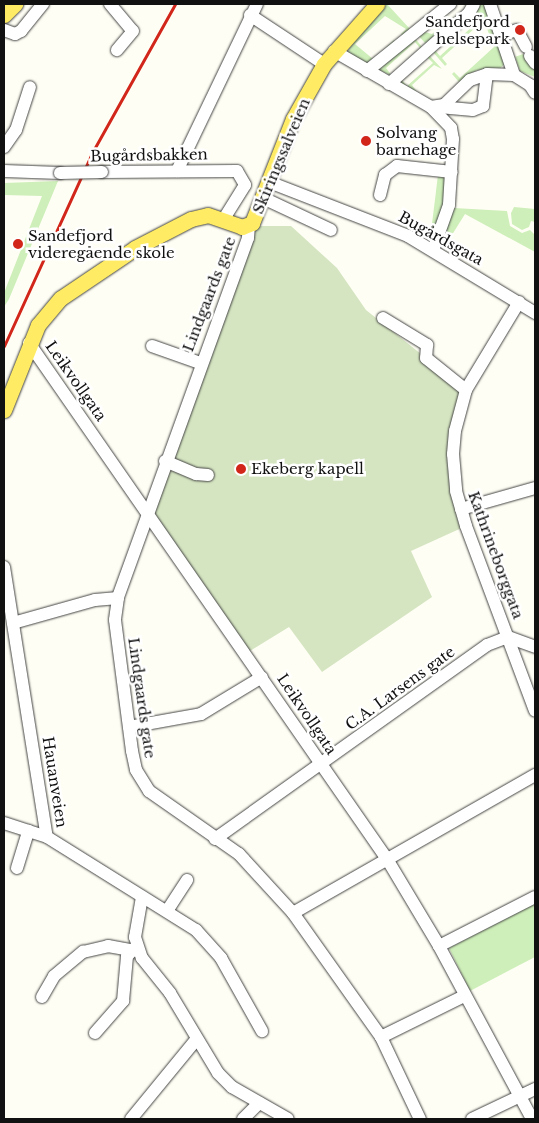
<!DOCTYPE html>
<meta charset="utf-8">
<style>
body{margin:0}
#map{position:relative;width:539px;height:1123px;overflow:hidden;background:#fffef4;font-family:"Libre Baskerville",serif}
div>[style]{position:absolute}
.green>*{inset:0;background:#ceefb9}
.cemetery>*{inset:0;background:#d5e5c1}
.roads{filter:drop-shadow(0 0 1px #444) drop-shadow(0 0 1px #444)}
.minor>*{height:12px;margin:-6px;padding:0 6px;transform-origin:6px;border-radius:6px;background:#fff}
.major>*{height:15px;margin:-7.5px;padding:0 7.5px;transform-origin:7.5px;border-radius:7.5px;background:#ffec64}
.rail>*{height:3px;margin:-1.5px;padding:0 1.5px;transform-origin:1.5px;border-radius:1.5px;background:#d12619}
.bridges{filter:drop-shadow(0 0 1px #444) drop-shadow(0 0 1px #444)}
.minor-bridge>*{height:12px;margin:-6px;padding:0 6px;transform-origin:6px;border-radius:6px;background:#fff}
.dots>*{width:14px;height:14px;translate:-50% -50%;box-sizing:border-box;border:2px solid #fff;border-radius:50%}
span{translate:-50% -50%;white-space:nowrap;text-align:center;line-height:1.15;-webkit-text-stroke:5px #fff;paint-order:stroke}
.poi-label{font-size:15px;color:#111}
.right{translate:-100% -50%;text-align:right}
.left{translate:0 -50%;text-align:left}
.street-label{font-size:15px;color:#111}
.frame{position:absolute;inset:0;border:5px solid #111;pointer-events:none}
</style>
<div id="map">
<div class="green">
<div style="clip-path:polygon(387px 4px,410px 29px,403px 37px,401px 34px,406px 29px,385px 16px,355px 44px,373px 59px,394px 40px,396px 43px,372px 63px,365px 63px,348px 53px,350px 45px)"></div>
<div style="clip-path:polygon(464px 4px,484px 4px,505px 64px,499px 69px,477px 70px,459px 82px,452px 74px,454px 72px,460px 78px,494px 47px,486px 26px)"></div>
<div style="clip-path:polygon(452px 17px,454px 18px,426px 44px,417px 34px,421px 31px,432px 34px)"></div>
<div style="clip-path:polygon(474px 25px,476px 27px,442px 58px,447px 64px,445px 66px,433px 52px,435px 50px,440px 56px)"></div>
<div style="clip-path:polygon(508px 36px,515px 57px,523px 54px,535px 68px,535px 77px,520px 71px)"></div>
<div style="clip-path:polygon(414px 37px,422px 47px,420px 48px,415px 42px,386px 68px,392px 76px,379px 70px)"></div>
<div style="clip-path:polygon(429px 55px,442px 69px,434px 65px,412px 85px,417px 92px,400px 86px,401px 79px,407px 86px,433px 63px,427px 57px)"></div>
<div style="clip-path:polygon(438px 175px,447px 178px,445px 208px,430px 240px)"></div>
<div style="clip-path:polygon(58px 181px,9px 299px,4px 307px,4px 293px,42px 196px,4px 195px,4px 183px)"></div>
<div style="clip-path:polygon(514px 207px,535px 209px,535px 222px,531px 221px,529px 227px,522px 230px,512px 224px,511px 213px)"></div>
<div style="clip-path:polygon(454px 208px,507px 211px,510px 226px,522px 233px,530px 230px,535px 235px,535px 252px,465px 214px,445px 246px,441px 244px)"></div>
<div style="clip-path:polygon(534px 904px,535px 957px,470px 991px,449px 948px)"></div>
</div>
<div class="cemetery">
<div style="clip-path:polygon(249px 226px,291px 226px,337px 268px,366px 310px,466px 390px,455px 431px,466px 526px,411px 551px,432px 597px,322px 672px,289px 627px,245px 654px,148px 511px)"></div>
</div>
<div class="roads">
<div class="minor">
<div style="left:110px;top:4px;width:35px;rotate:50deg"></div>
<div style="left:133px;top:31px;width:25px;rotate:130deg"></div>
<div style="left:490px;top:4px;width:75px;rotate:71.3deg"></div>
<div style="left:250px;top:15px;width:89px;rotate:33.5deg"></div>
<div style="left:4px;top:30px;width:12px;rotate:20deg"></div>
<div style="left:15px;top:34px;width:7px;rotate:-27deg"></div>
<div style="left:21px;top:31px;width:35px;rotate:-51deg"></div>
<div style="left:500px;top:35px;width:18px;rotate:-16deg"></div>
<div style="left:517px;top:30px;width:19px;rotate:62deg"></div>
<div style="left:334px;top:51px;width:112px;rotate:30deg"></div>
<div style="left:431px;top:107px;width:29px;rotate:46deg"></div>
<div style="left:451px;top:128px;width:11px;rotate:80deg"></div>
<div style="left:453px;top:139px;width:66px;rotate:93.5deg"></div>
<div style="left:449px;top:205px;width:48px;rotate:109.6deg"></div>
<div style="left:530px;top:56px;width:9px;rotate:54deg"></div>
<div style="left:367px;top:71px;width:107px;rotate:-38.9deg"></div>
<div style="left:389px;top:84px;width:107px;rotate:-41.6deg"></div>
<div style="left:469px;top:13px;width:10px;rotate:-61deg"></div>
<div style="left:431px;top:107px;width:13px;rotate:-9deg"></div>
<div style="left:444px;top:105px;width:36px;rotate:-44deg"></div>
<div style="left:470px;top:80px;width:18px;rotate:-19deg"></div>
<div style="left:487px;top:74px;width:27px;rotate:2deg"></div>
<div style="left:514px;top:75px;width:19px;rotate:32deg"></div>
<div style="left:530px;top:85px;width:9px;rotate:58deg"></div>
<div style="left:439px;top:107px;width:34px;rotate:5deg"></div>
<div style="left:473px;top:110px;width:11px;rotate:-22deg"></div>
<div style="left:483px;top:106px;width:32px;rotate:-83deg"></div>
<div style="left:4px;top:147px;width:21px;rotate:-55deg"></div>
<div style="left:16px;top:130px;width:45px;rotate:-72deg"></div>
<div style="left:4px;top:171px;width:56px;rotate:2deg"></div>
<div style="left:177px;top:171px;width:185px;rotate:-64.4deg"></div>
<div style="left:102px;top:172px;width:135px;rotate:-0.4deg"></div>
<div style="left:237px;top:171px;width:16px;rotate:60deg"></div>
<div style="left:245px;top:185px;width:39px;rotate:122deg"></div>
<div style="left:269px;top:182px;width:149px;rotate:21.2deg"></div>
<div style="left:408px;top:236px;width:149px;rotate:31.2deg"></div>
<div style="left:380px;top:195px;width:21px;rotate:-76deg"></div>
<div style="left:385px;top:175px;width:15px;rotate:-37deg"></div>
<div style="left:397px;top:166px;width:55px;rotate:6.2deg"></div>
<div style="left:263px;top:198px;width:75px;rotate:25.2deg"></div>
<div style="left:249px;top:226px;width:12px;rotate:95deg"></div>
<div style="left:248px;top:238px;width:383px;rotate:109.9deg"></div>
<div style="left:118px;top:598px;width:22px;rotate:98deg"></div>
<div style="left:115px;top:620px;width:132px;rotate:82.6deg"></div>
<div style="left:132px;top:751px;width:19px;rotate:78deg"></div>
<div style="left:136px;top:770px;width:25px;rotate:58deg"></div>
<div style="left:149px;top:791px;width:110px;rotate:35deg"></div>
<div style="left:239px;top:854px;width:80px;rotate:47.5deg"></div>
<div style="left:293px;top:913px;width:152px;rotate:54.6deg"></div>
<div style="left:381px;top:1037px;width:91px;rotate:64.6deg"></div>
<div style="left:519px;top:302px;width:103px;rotate:121.1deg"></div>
<div style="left:466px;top:390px;width:42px;rotate:105deg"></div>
<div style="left:455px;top:431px;width:23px;rotate:95deg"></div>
<div style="left:453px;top:454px;width:37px;rotate:85deg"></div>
<div style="left:456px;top:491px;width:36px;rotate:74deg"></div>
<div style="left:466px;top:526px;width:197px;rotate:69.5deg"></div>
<div style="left:383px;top:318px;width:52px;rotate:31.5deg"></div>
<div style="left:427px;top:345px;width:13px;rotate:94deg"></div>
<div style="left:426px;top:358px;width:51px;rotate:38.7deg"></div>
<div style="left:29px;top:343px;width:628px;rotate:55.25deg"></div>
<div style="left:387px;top:859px;width:101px;rotate:59.1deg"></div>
<div style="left:439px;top:946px;width:196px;rotate:61.7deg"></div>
<div style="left:152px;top:346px;width:51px;rotate:19.5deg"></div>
<div style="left:165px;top:461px;width:34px;rotate:23deg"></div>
<div style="left:196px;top:474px;width:12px;rotate:5deg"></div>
<div style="left:461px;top:509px;width:77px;rotate:-15.8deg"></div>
<div style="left:4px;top:567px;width:273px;rotate:81deg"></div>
<div style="left:13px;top:623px;width:85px;rotate:-15.7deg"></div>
<div style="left:95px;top:600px;width:23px;rotate:-5deg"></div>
<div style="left:129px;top:727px;width:73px;rotate:-10.2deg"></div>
<div style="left:201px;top:714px;width:71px;rotate:-31.2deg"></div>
<div style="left:4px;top:823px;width:45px;rotate:18deg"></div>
<div style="left:47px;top:837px;width:176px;rotate:32deg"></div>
<div style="left:196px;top:930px;width:38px;rotate:48deg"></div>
<div style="left:221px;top:958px;width:84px;rotate:60.7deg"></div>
<div style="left:215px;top:839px;width:334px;rotate:-35.5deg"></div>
<div style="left:487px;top:645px;width:22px;rotate:-21deg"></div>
<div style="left:508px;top:637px;width:29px;rotate:20deg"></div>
<div style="left:17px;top:868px;width:39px;rotate:-73deg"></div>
<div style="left:142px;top:897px;width:41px;rotate:99.9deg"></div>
<div style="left:135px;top:937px;width:22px;rotate:72deg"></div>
<div style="left:142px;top:958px;width:45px;rotate:51.3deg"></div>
<div style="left:170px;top:993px;width:93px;rotate:59deg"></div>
<div style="left:218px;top:1073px;width:20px;rotate:45deg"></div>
<div style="left:232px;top:1087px;width:64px;rotate:29.7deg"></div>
<div style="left:167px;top:911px;width:37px;rotate:-57deg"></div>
<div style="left:293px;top:913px;width:279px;rotate:-29.7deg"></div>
<div style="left:439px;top:946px;width:108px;rotate:-27deg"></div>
<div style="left:42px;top:997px;width:24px;rotate:-60deg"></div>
<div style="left:54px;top:976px;width:38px;rotate:-40deg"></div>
<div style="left:83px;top:952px;width:26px;rotate:-13deg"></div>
<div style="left:108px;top:946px;width:22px;rotate:10deg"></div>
<div style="left:95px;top:1033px;width:43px;rotate:-48.8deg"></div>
<div style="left:123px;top:1001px;width:45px;rotate:-84.9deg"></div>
<div style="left:127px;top:956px;width:13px;rotate:-45deg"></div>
<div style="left:381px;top:1037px;width:93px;rotate:-26.3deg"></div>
<div style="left:131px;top:1119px;width:102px;rotate:-50.6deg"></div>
<div style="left:243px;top:1119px;width:23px;rotate:-45deg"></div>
<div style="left:472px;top:1119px;width:70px;rotate:-25.5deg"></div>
</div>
<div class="major">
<div style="left:4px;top:15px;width:16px;rotate:-45deg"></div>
<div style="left:4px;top:410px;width:92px;rotate:-68.2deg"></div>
<div style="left:38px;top:325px;width:35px;rotate:-50deg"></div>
<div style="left:61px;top:298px;width:89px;rotate:-34deg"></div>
<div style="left:135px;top:248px;width:63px;rotate:-27.4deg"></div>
<div style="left:191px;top:219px;width:17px;rotate:-13deg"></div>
<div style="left:208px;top:215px;width:36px;rotate:19deg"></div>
<div style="left:242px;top:227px;width:11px;rotate:-22deg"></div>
<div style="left:252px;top:223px;width:112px;rotate:-68.5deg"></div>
<div style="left:293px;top:119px;width:63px;rotate:-60.6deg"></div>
<div style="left:324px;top:64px;width:80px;rotate:-48.5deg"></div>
</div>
</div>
<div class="rail">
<div style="left:4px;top:346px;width:214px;rotate:-65.5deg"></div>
<div style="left:93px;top:151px;width:168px;rotate:-60.8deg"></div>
</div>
<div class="bridges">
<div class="minor-bridge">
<div style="left:60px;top:173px;width:42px;rotate:-1.4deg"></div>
</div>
</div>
<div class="dots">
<div style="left:520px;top:30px;background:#d12619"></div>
<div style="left:366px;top:141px;background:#d12619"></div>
<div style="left:18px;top:244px;background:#d12619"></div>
<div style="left:241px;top:469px;background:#d12619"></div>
</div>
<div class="poi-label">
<span class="right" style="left:510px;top:30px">Sandefjord<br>helsepark</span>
<span class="left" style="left:376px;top:141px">Solvang<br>barnehage</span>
<span class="left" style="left:28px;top:244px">Sandefjord<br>videregående skole</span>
<span class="left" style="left:251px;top:469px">Ekeberg kapell</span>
</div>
<div class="street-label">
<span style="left:149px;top:155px;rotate:-1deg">Bugårdsbakken</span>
<span style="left:281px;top:156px;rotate:-67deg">Skiringssalveien</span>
<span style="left:441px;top:238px;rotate:29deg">Bugårdsgata</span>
<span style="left:209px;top:294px;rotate:-69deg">Lindgaards gate</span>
<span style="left:76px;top:381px;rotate:55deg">Leikvollgata</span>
<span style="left:496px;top:555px;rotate:70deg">Kathrineborggata</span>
<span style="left:400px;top:688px;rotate:-36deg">C.A. Larsens gate</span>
<span style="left:142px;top:698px;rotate:82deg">Lindgaards gate</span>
<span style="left:307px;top:714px;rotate:56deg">Leikvollgata</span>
<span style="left:55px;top:782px;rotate:81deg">Hauanveien</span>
</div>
<div class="frame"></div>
</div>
